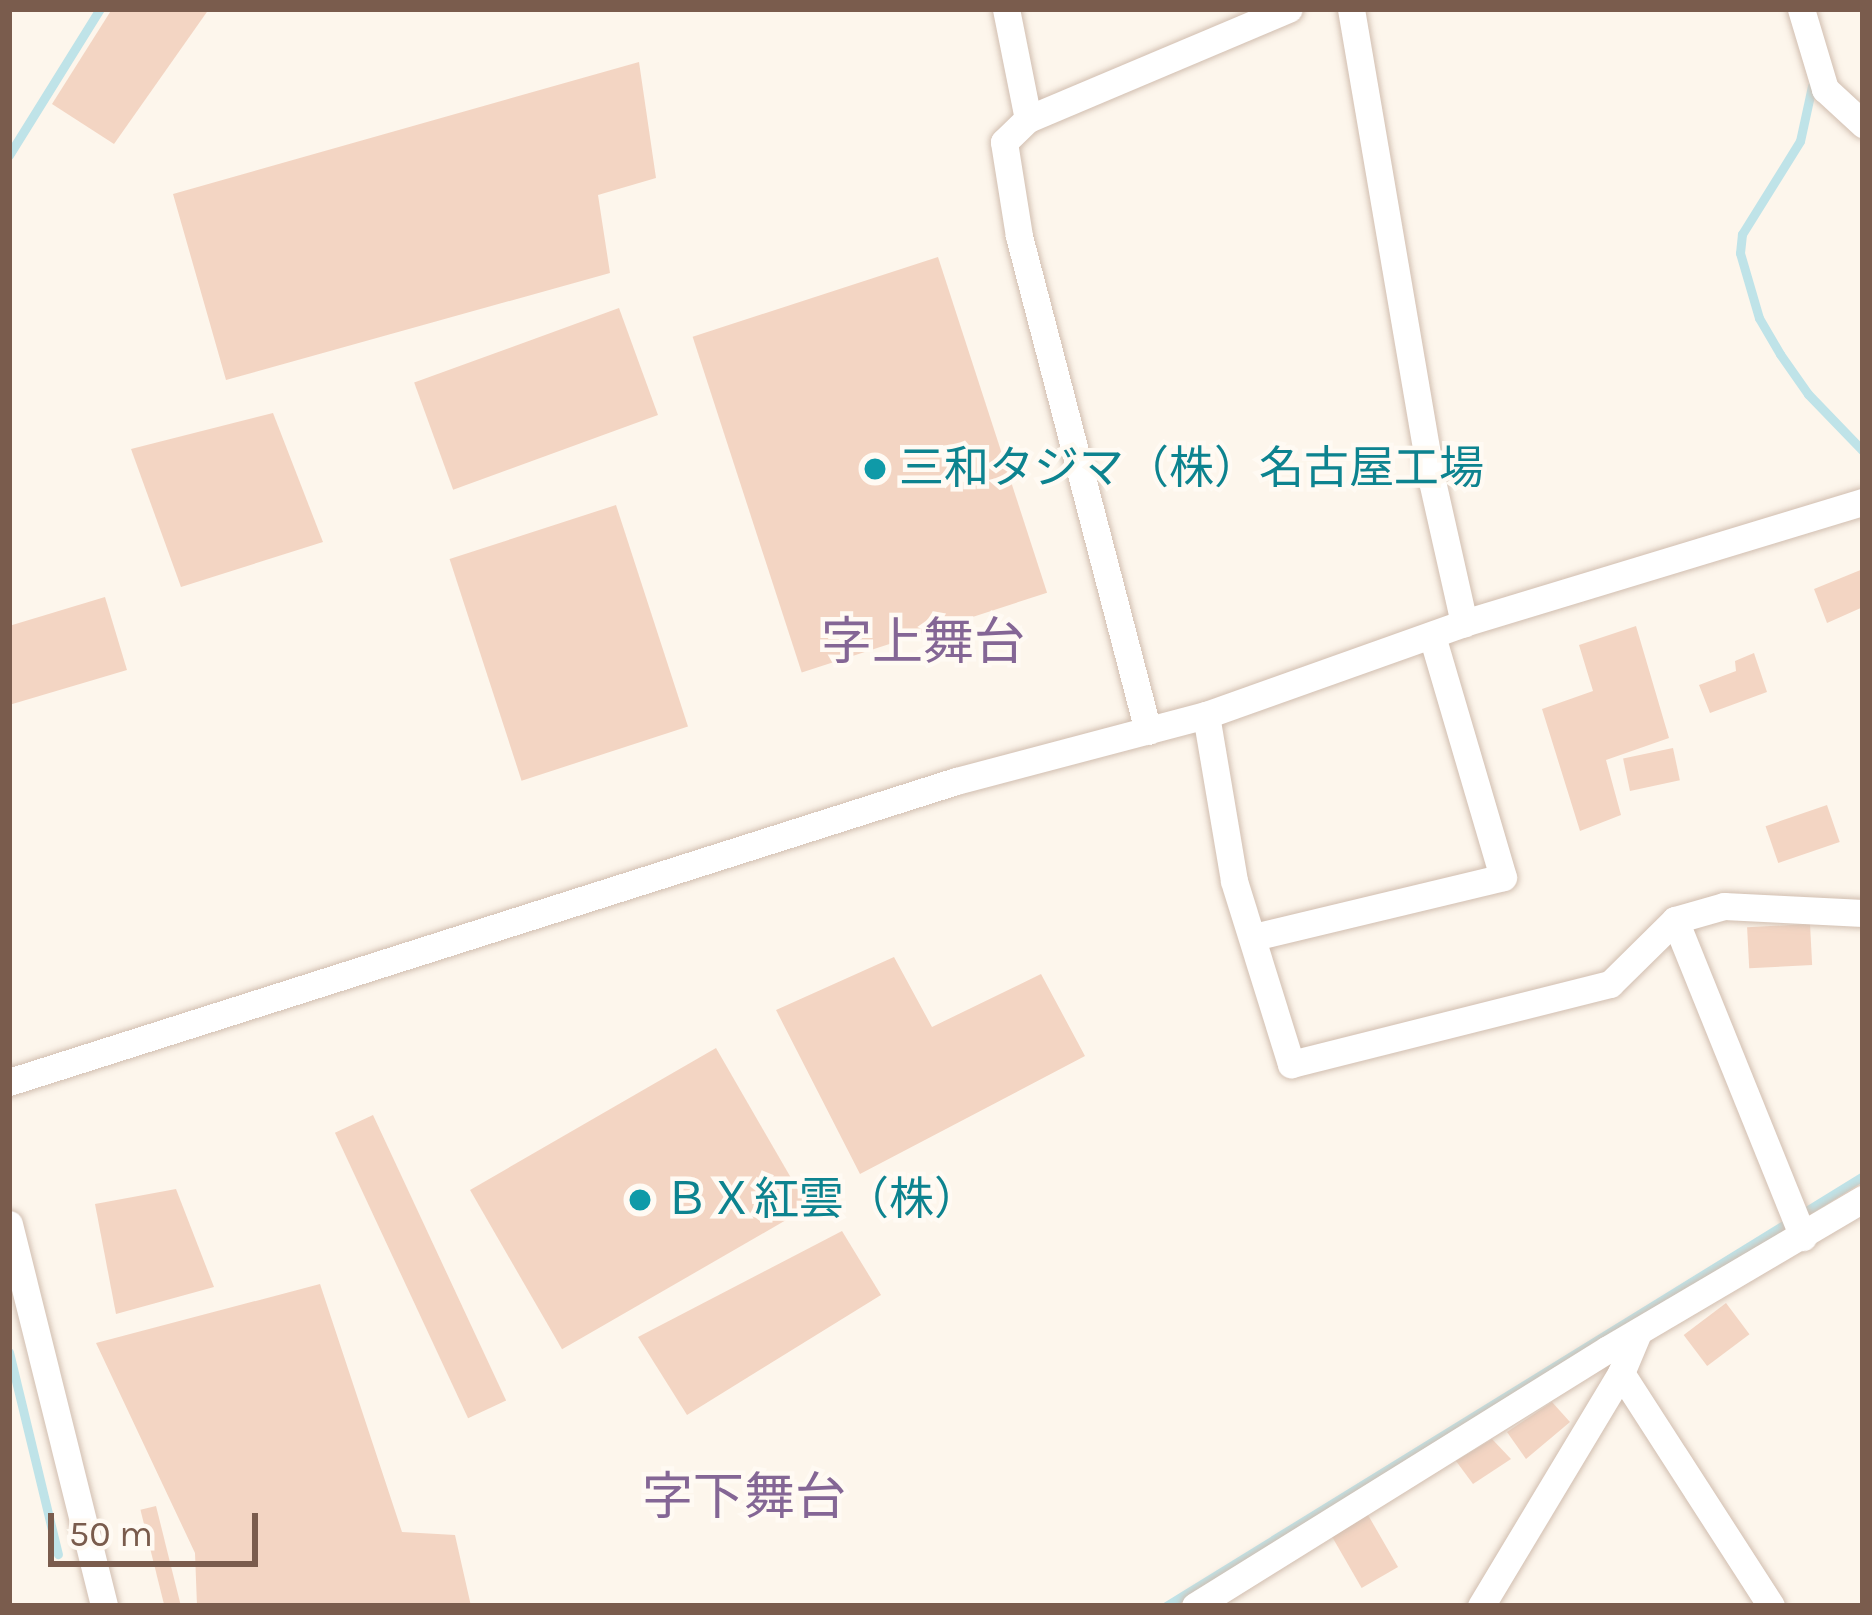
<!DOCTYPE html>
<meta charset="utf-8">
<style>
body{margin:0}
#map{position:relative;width:1872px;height:1615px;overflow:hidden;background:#fdf6ec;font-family:Karla,"Noto Sans JP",sans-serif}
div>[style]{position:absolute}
.stream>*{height:9px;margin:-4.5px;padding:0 4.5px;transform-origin:4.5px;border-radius:4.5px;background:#bfe3e8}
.building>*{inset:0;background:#f3d5c3;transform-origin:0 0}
.roads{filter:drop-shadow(0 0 3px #d1beb0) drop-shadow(0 0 3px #d1beb0)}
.minor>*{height:27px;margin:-13.5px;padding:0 13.5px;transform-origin:13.5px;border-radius:13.5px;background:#fff}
.dots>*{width:33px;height:33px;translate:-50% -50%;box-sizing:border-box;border:6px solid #fffaf3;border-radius:50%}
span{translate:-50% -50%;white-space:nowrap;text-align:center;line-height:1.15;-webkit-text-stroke:9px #fffaf3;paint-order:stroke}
.culture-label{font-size:45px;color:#0d838f}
.left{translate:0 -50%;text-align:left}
.quarter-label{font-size:51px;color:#846695}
.frame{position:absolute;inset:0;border:12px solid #7a5c4d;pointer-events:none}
.scale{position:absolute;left:48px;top:1513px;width:210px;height:54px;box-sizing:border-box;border:6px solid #7a5c4d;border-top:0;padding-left:15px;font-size:36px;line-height:42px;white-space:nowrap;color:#7a5c4d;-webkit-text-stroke:9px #fffaf3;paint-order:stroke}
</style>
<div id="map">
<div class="stream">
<div style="left:1812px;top:86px;width:56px;rotate:102.3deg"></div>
<div style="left:1800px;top:141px;width:110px;rotate:121.9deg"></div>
<div style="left:1742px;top:234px;width:19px;rotate:96deg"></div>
<div style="left:1740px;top:253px;width:68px;rotate:73.7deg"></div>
<div style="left:1759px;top:318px;width:42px;rotate:59.7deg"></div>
<div style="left:1780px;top:354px;width:49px;rotate:55deg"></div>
<div style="left:1808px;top:394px;width:79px;rotate:46deg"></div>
<div style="left:9px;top:155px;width:172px;rotate:-58.1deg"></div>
<div style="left:9px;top:1352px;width:208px;rotate:76.4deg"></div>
<div style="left:1166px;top:1606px;width:819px;rotate:-31.67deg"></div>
</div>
<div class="building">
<div style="clip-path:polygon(112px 9px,209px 9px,114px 144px,52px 104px)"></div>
<div style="clip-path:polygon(639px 62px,656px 178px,598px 195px,610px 273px,226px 380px,173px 194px)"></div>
<div style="left:938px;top:257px;width:353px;height:258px;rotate:72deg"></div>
<div style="left:619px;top:308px;width:114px;height:218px;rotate:70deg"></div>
<div style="clip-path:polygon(273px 413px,323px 542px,181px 587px,131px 449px)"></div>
<div style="left:616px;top:505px;width:233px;height:175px;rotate:72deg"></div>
<div style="clip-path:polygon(1863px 569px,1863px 607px,1827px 623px,1814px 589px)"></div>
<div style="clip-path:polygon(105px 597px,127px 670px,9px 705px,9px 626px)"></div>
<div style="clip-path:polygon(1636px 626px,1669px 738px,1606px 760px,1621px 815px,1580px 831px,1542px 709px,1593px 691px,1579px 645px)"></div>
<div style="clip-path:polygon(1754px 653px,1767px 692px,1710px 713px,1699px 685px,1736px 671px,1735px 661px)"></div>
<div style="left:1673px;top:748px;width:33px;height:51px;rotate:78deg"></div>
<div style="left:1827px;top:805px;width:39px;height:65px;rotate:71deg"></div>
<div style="left:1810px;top:924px;width:41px;height:63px;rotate:87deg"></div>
<div style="clip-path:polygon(894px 957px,932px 1027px,1041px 974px,1085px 1056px,860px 1174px,776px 1010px)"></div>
<div style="left:716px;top:1048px;width:184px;height:284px;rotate:60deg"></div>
<div style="left:373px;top:1115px;width:315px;height:42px;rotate:65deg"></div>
<div style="clip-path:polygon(176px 1189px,214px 1287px,116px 1314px,95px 1204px)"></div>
<div style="clip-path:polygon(842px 1231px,881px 1295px,687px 1415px,638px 1337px)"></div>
<div style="clip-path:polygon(320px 1284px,402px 1532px,455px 1535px,471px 1606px,197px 1606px,195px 1553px,96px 1343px)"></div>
<div style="left:1726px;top:1303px;width:39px;height:53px;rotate:53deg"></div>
<div style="clip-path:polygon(1552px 1402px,1570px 1422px,1526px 1459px,1507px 1432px)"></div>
<div style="clip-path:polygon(1492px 1439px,1511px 1459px,1473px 1484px,1456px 1461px)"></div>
<div style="left:156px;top:1506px;width:103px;height:16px;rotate:76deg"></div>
<div style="left:1368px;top:1515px;width:60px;height:42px;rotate:60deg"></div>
</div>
<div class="roads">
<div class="minor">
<div style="left:1006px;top:9px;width:112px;rotate:78.7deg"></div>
<div style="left:1351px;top:9px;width:479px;rotate:80.3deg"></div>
<div style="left:1432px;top:481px;width:146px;rotate:77.3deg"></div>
<div style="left:1801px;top:9px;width:84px;rotate:73.3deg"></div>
<div style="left:1825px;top:89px;width:52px;rotate:42.6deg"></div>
<div style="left:1206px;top:715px;width:168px;rotate:80.4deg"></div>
<div style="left:1234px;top:881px;width:192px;rotate:72.7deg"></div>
<div style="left:1291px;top:1064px;width:329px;rotate:-14.1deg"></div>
<div style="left:1610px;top:984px;width:91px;rotate:-44.6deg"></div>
<div style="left:1675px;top:920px;width:51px;rotate:-15.9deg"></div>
<div style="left:1724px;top:906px;width:139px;rotate:2.9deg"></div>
<div style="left:1148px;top:731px;width:512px;rotate:-104.61deg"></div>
<div style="left:1019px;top:236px;width:95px;rotate:-99.1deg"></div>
<div style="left:1004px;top:142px;width:33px;rotate:-44deg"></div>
<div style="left:1028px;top:119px;width:283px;rotate:-22.9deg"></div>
<div style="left:1675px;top:920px;width:342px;rotate:68deg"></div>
<div style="left:1254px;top:937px;width:256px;rotate:-13.5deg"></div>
<div style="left:1503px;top:877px;width:252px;rotate:-106.4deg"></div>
<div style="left:9px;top:1082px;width:994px;rotate:-17.63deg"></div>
<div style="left:956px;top:781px;width:259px;rotate:-14.8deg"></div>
<div style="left:1206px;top:715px;width:274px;rotate:-19.6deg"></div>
<div style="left:1464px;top:623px;width:417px;rotate:-16.9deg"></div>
<div style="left:9px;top:1224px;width:394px;rotate:76deg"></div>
<div style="left:1621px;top:1373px;width:277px;rotate:57.2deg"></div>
<div style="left:1195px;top:1606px;width:486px;rotate:-31.9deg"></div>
<div style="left:1608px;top:1349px;width:296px;rotate:-30.5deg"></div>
<div style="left:1481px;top:1606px;width:272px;rotate:-59deg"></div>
<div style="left:1621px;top:1373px;width:41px;rotate:-67.2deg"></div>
</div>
</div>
<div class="dots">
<div style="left:875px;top:469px;background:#0f9aa8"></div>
<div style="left:640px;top:1200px;background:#0f9aa8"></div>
</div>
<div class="culture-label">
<span class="left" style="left:899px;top:469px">三和タジマ（株）名古屋工場</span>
<span class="left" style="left:664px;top:1200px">ＢＸ紅雲（株）</span>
</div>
<div class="quarter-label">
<span style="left:923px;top:642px">字上舞台</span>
<span style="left:744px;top:1497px">字下舞台</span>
</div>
<div class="frame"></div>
<div class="scale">50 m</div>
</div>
